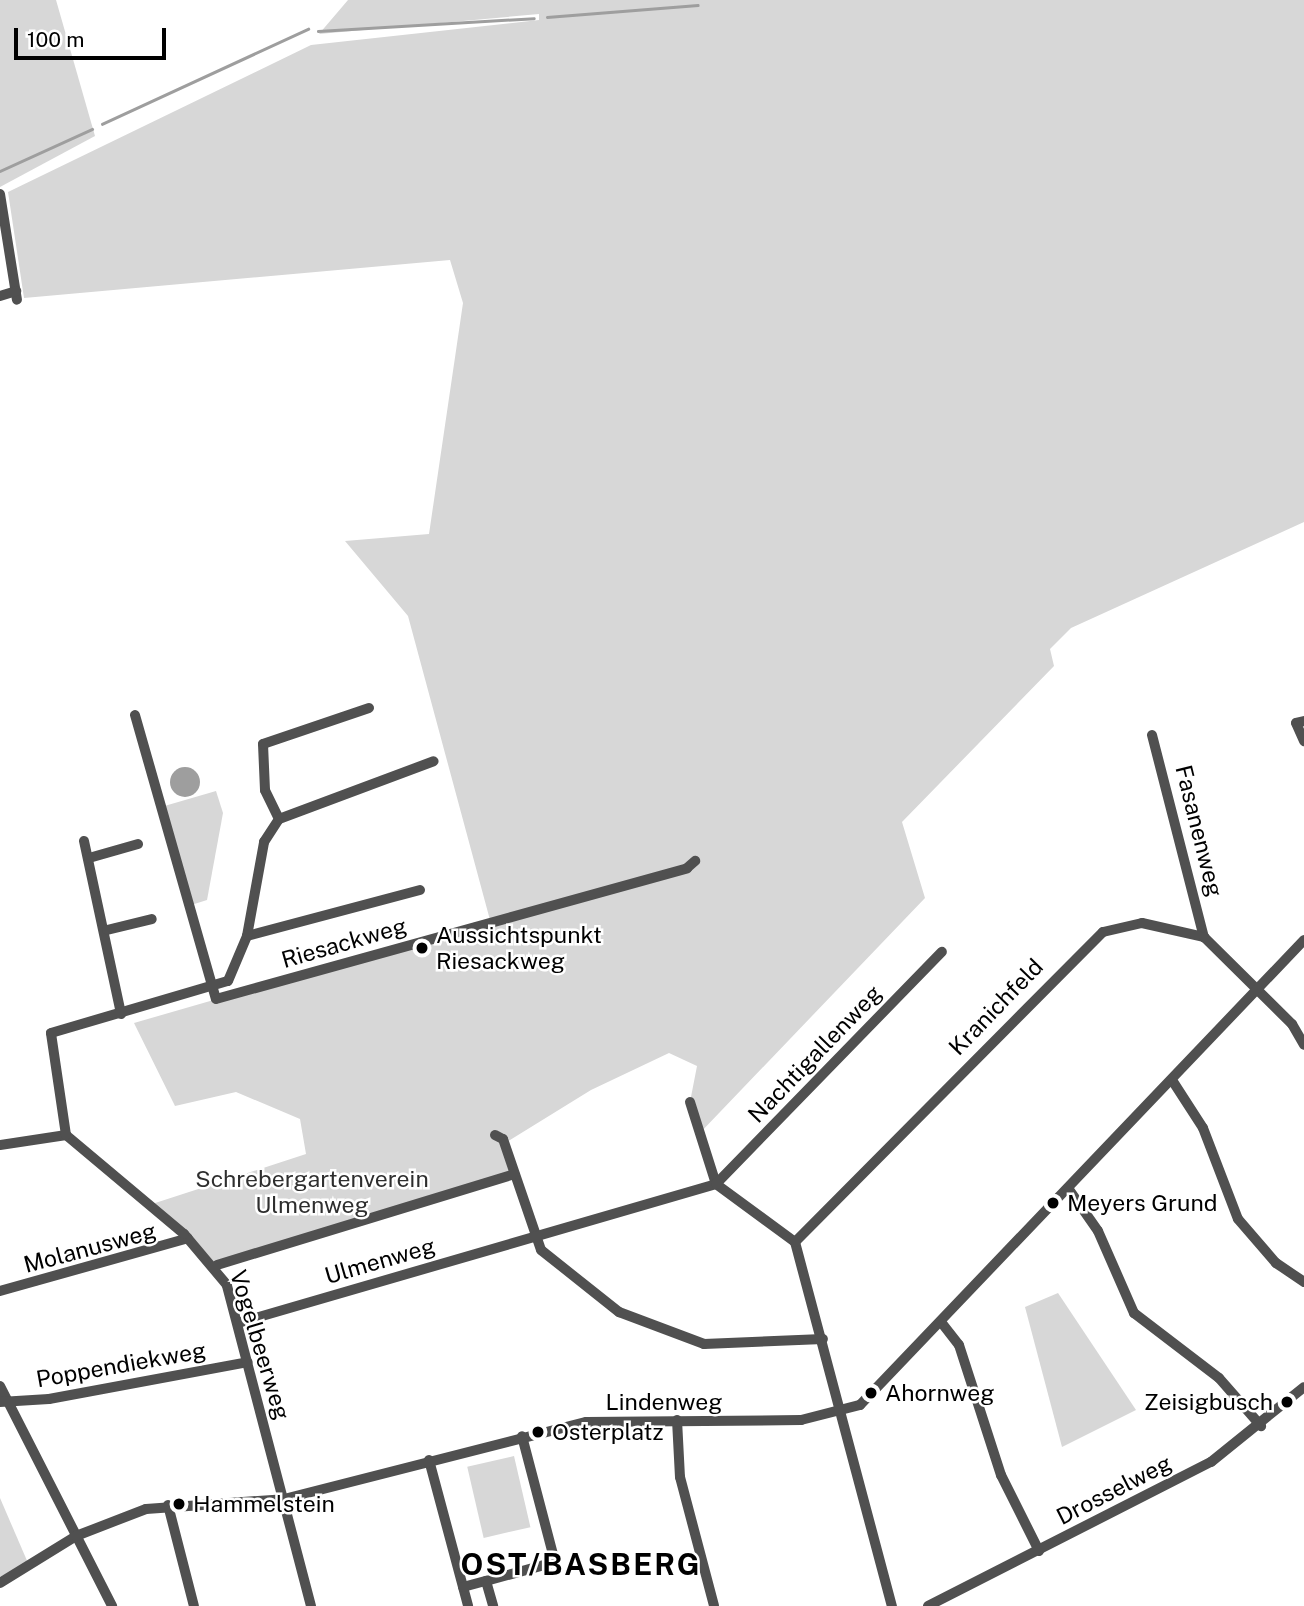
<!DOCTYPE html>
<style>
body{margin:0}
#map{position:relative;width:1304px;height:1606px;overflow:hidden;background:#fff;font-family:"Public Sans",sans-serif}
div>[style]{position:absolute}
.green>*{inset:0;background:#d7d7d7;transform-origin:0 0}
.water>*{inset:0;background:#9e9e9e}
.round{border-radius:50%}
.stream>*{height:2.5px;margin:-1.25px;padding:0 1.25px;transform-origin:1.25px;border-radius:1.25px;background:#9e9e9e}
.minor>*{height:10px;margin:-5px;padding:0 5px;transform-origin:5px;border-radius:5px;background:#505050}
.dots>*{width:19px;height:19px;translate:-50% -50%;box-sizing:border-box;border:4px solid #fff;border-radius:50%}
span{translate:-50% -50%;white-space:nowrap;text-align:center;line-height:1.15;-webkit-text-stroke:5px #fff;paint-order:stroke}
.street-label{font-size:23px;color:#000}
.poi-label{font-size:23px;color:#000}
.left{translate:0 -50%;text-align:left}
.right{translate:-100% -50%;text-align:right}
.park-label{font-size:23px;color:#2e2e2e}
.district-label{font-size:30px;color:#000;font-weight:700;letter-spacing:2px}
.scale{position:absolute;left:14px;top:28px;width:152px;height:32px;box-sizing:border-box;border:4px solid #000;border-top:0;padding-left:9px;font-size:21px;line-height:24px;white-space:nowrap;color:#000;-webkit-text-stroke:5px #fff;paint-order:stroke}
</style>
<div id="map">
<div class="green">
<div style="clip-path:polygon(0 0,56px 0,95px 136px,0 187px)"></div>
<div style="clip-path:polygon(348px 0,1304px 0,1304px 522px,1071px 628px,1050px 649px,1054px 666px,902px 822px,925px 898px,698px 1135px,690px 1102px,697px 1066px,669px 1053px,591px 1090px,505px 1143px,514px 1174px,217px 1265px,149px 1205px,306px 1154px,300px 1119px,236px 1092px,175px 1106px,134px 1023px,490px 920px,408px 616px,345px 541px,429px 534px,463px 303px,450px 260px,24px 298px,8px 192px,311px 45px,539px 20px,539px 14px,319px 34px)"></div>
<div style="clip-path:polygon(216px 791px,223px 813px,207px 900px,188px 906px,161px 807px)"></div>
<div style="clip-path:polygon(1058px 1293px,1136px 1410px,1062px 1447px,1025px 1307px)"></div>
<div style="left:514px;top:1456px;width:73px;height:48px;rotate:77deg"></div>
<div style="clip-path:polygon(0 1498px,28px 1563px,0 1577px)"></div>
</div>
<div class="water">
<div class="round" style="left:170px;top:767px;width:30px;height:30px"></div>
</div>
<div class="stream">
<div style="left:547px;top:17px;width:151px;rotate:-4.5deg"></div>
<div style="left:318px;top:31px;width:216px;rotate:-3.4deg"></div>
<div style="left:102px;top:124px;width:227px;rotate:-24.8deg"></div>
<div style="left:0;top:171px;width:101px;rotate:-24.5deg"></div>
</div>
<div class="minor">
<div style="left:0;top:194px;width:107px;rotate:80.9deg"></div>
<div style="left:0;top:296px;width:17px;rotate:-17deg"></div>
<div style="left:135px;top:715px;width:295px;rotate:74.1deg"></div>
<div style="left:216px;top:999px;width:489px;rotate:-15.5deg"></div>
<div style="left:687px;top:868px;width:11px;rotate:-41deg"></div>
<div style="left:1304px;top:721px;width:8px;rotate:166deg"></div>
<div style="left:1296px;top:723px;width:20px;rotate:66deg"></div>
<div style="left:1152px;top:735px;width:209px;rotate:75.6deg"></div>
<div style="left:279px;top:819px;width:32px;rotate:-116deg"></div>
<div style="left:265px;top:790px;width:46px;rotate:-92.5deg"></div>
<div style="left:263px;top:744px;width:112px;rotate:-18.8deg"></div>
<div style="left:84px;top:841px;width:177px;rotate:77.9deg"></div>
<div style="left:89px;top:858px;width:51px;rotate:-15.9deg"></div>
<div style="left:107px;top:930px;width:46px;rotate:-13.7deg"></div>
<div style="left:247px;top:936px;width:179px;rotate:-14.9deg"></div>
<div style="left:1172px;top:1080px;width:57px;rotate:57.1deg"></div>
<div style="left:1203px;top:1128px;width:97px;rotate:69deg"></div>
<div style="left:1238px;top:1219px;width:58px;rotate:49.2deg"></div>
<div style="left:1276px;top:1263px;width:34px;rotate:34deg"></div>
<div style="left:690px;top:1102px;width:86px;rotate:72.4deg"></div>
<div style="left:716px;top:1184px;width:98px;rotate:36.3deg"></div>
<div style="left:795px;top:1242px;width:377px;rotate:75.1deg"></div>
<div style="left:495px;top:1135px;width:9px;rotate:27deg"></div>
<div style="left:503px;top:1139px;width:117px;rotate:71.1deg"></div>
<div style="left:541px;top:1250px;width:100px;rotate:38.5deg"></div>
<div style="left:619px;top:1312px;width:91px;rotate:20.6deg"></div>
<div style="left:704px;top:1344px;width:119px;rotate:-2.4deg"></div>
<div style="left:0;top:1145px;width:67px;rotate:-8.6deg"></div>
<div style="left:1068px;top:1188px;width:52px;rotate:55.1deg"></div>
<div style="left:1098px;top:1231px;width:90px;rotate:66.3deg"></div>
<div style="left:1134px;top:1313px;width:107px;rotate:37.4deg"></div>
<div style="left:1219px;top:1378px;width:64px;rotate:48.8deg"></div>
<div style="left:795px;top:1242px;width:437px;rotate:-45.2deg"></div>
<div style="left:1103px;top:932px;width:40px;rotate:-13deg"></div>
<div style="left:1142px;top:923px;width:64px;rotate:12.7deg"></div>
<div style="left:1204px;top:937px;width:124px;rotate:44.7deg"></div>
<div style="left:1292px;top:1024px;width:24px;rotate:60deg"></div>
<div style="left:217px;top:1265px;width:311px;rotate:-17deg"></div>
<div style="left:0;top:1291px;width:195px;rotate:-15.7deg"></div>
<div style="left:941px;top:1322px;width:29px;rotate:52deg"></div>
<div style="left:959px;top:1345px;width:137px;rotate:72.1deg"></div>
<div style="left:1001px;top:1475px;width:85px;rotate:63.4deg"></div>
<div style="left:238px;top:1323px;width:498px;rotate:-16.2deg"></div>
<div style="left:716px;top:1184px;width:324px;rotate:-45.8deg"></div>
<div style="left:0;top:1386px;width:247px;rotate:63deg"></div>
<div style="left:0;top:1402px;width:49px;rotate:-3.5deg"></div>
<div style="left:49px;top:1399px;width:202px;rotate:-10.5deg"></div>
<div style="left:677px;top:1420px;width:57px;rotate:87deg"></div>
<div style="left:680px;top:1477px;width:133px;rotate:75.2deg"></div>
<div style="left:429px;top:1460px;width:151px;rotate:75deg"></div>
<div style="left:168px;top:1505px;width:104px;rotate:75.6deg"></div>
<div style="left:486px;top:1581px;width:72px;rotate:-15.4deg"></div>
<div style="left:555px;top:1562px;width:130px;rotate:-104.7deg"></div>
<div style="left:0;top:1583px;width:89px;rotate:-31.7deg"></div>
<div style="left:76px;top:1536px;width:75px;rotate:-21.1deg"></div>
<div style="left:146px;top:1509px;width:138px;rotate:-4.1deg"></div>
<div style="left:284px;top:1499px;width:312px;rotate:-14.3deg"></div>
<div style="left:586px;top:1422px;width:215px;rotate:-0.5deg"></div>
<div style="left:801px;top:1420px;width:61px;rotate:-14.3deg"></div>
<div style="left:860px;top:1405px;width:643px;rotate:-46.32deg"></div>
<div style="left:463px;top:1587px;width:24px;rotate:-15deg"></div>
<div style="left:486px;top:1581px;width:26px;rotate:74deg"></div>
<div style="left:311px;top:1606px;width:332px;rotate:-104.7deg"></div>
<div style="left:227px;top:1285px;width:67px;rotate:-130.1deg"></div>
<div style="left:184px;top:1234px;width:154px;rotate:-140deg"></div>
<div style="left:66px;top:1135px;width:103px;rotate:-98.4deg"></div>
<div style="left:51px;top:1033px;width:184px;rotate:-16.4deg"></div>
<div style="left:228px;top:981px;width:49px;rotate:-67.1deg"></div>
<div style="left:247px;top:936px;width:96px;rotate:-79.7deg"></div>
<div style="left:264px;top:842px;width:27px;rotate:-57deg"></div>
<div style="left:279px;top:819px;width:165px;rotate:-20.5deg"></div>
<div style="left:928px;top:1606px;width:318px;rotate:-27deg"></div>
<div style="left:1211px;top:1462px;width:119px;rotate:-38.9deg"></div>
</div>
<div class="dots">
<div style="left:422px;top:948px;background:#000"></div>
<div style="left:1053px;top:1203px;background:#000"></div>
<div style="left:871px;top:1393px;background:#000"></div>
<div style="left:1287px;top:1402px;background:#000"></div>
<div style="left:538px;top:1432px;background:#000"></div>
<div style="left:179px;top:1504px;background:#000"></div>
</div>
<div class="street-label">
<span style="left:1199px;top:831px;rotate:76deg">Fasanenweg</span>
<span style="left:344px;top:943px;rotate:-16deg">Riesackweg</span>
<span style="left:996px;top:1007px;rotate:-46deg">Kranichfeld</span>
<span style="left:815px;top:1054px;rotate:-46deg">Nachtigallenweg</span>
<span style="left:90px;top:1248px;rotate:-15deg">Molanusweg</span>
<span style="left:380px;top:1261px;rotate:-16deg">Ulmenweg</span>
<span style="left:260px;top:1345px;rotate:73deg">Vogelbeerweg</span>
<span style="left:121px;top:1365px;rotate:-10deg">Poppendiekweg</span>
<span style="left:664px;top:1402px">Lindenweg</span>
<span style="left:1114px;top:1490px;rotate:-27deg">Drosselweg</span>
</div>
<div class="poi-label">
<span class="left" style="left:436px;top:948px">Aussichtspunkt<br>Riesackweg</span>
<span class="left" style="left:1067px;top:1203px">Meyers Grund</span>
<span class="left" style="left:885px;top:1393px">Ahornweg</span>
<span class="right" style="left:1273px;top:1402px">Zeisigbusch</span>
<span class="left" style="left:552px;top:1432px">Osterplatz</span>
<span class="left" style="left:193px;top:1504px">Hammelstein</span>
</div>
<div class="park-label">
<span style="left:312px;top:1192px">Schrebergartenverein<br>Ulmenweg</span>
</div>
<div class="district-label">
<span style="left:581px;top:1564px">OST/BASBERG</span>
</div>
<div class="scale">100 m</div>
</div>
